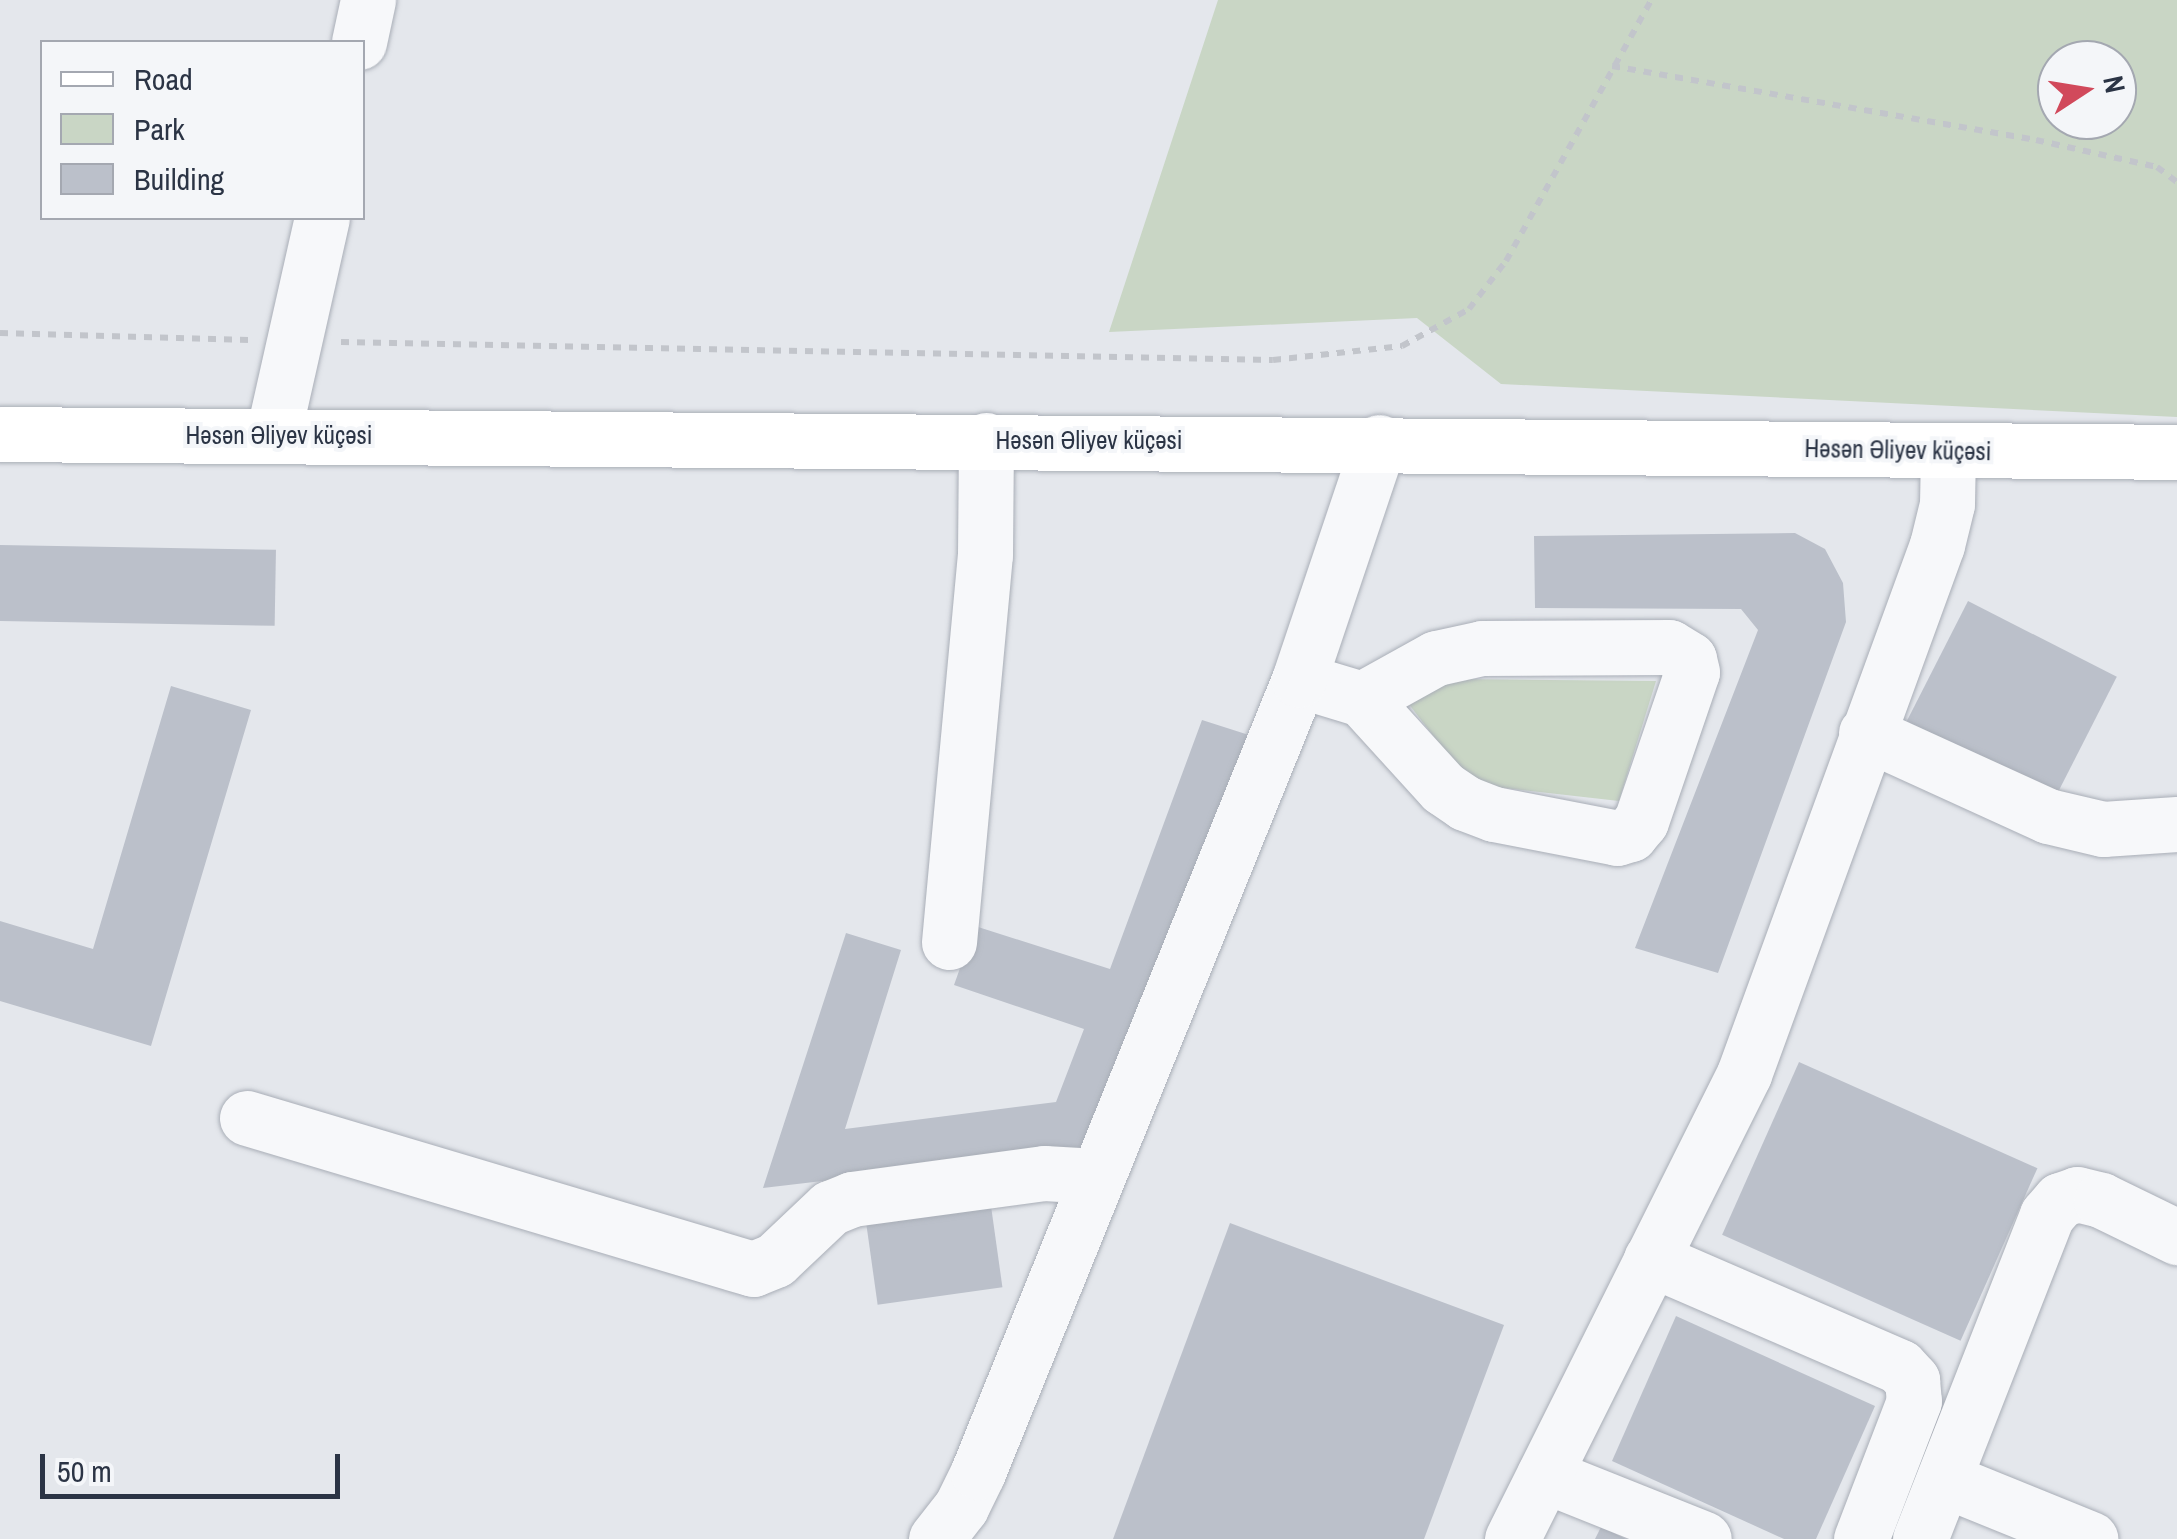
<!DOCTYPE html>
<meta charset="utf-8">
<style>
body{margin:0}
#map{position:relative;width:2177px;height:1539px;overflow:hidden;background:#e4e7ec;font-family:"Archivo Narrow",sans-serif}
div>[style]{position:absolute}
.green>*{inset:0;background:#c9d6c5}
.building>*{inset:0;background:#bbc0ca;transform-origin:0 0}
.path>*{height:6px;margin-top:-3px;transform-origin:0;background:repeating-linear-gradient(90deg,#c2c5cb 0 8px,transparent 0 16px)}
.roads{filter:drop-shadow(0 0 2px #a9aeb7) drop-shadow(0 0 2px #a9aeb7)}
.minor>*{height:55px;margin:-27.5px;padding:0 27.5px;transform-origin:27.5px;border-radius:27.5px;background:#f7f8fa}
.major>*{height:55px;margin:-27.5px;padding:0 27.5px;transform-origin:27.5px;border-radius:27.5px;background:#fff}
span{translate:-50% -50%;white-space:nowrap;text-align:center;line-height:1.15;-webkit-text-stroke:8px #f4f6f9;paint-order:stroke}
.street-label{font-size:25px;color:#2b3445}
.legend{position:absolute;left:40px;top:40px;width:325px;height:180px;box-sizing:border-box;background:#f4f6f9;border:2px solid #a4a8b1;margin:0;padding:12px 18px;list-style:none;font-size:30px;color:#2b3445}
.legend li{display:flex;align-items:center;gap:20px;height:50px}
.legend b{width:50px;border:2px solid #a4a8b1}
.north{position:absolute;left:2037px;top:40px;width:100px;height:100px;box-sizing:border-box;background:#f4f6f9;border:2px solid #a4a8b1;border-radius:50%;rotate:78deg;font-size:28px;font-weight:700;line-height:40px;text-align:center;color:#2b3445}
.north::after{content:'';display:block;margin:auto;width:35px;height:45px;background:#d1495b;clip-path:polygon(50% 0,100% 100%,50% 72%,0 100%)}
.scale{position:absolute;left:40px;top:1454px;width:300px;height:45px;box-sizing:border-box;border:5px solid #2b3445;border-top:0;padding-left:12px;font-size:30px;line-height:35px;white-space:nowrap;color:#2b3445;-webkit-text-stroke:8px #f4f6f9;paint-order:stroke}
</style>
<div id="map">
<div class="green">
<div style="clip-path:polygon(evenodd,1218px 0,2177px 0,2177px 417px,1501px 384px,1417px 318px,1109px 332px,1218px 0,2057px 60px,2117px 60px,2117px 120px,2057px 120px,2057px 60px)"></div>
<div style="clip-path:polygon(1452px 679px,1656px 681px,1619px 801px,1470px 784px,1405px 699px)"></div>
</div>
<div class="building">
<div style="clip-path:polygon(1795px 533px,1825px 549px,1843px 583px,1846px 622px,1718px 973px,1635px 948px,1758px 630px,1741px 609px,1535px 608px,1534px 536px)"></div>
<div style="left:0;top:545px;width:276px;height:76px;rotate:1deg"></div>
<div style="left:1968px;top:601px;width:167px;height:135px;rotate:27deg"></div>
<div style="clip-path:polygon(171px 686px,251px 710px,151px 1046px,0 1001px,0 921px,93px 949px)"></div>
<div style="clip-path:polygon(1202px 720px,1252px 736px,1085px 1150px,763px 1188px,846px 933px,901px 950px,845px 1129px,1056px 1102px,1084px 1029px,954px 985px,975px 926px,1110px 969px)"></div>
<div style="left:1799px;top:1062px;width:261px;height:189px;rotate:24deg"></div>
<div style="left:991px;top:1206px;width:82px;height:126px;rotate:82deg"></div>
<div style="clip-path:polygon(1230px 1223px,1504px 1325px,1424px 1539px,1113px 1539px)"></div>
<div style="clip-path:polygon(1676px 1316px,1875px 1406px,1816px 1539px,1784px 1539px,1612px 1461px)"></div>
<div style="clip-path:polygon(1601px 1527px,1626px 1539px,1595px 1539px)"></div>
</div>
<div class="path">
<div style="left:1612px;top:66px;width:430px;rotate:9.9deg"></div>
<div style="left:2036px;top:140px;width:124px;rotate:12.6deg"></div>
<div style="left:2157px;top:167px;width:25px;rotate:37deg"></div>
<div style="left:0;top:333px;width:249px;rotate:1.6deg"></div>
<div style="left:341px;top:342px;width:932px;rotate:1.11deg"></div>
<div style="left:1273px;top:360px;width:130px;rotate:-6.2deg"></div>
<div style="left:1402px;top:346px;width:77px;rotate:-28.9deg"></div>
<div style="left:1469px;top:309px;width:61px;rotate:-52.4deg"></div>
<div style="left:1506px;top:261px;width:299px;rotate:-60.9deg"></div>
</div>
<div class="roads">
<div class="minor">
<div style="left:359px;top:42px;width:43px;rotate:-77.9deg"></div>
<div style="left:273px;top:435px;width:222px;rotate:-77.3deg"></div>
<div style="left:1299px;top:680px;width:66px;rotate:16.8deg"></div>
<div style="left:1362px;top:699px;width:120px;rotate:47.7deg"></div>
<div style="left:1443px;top:788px;width:27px;rotate:34deg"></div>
<div style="left:1465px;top:803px;width:31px;rotate:21deg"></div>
<div style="left:1494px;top:814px;width:125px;rotate:11deg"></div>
<div style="left:1617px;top:838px;width:14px;rotate:-17deg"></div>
<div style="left:1630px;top:834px;width:17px;rotate:-50deg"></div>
<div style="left:1641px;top:821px;width:157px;rotate:-71.1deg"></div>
<div style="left:1692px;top:672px;width:13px;rotate:-103deg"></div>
<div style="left:1689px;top:659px;width:23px;rotate:-149deg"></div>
<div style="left:1669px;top:647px;width:187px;rotate:179.7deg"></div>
<div style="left:1482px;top:648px;width:47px;rotate:167.7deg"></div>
<div style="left:1436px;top:658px;width:85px;rotate:151deg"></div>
<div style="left:1866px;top:733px;width:200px;rotate:24.5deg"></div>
<div style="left:2048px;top:816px;width:57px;rotate:13.3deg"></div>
<div style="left:2103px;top:829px;width:74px;rotate:-3.9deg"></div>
<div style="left:949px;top:942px;width:389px;rotate:-84.7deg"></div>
<div style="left:985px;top:555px;width:115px;rotate:-89.5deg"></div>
<div style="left:247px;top:1118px;width:528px;rotate:16.62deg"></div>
<div style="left:753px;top:1269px;width:24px;rotate:-22deg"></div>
<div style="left:775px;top:1260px;width:76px;rotate:-43.4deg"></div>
<div style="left:830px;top:1208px;width:24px;rotate:-22deg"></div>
<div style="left:852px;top:1199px;width:194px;rotate:-7.7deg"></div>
<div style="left:1044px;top:1173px;width:52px;rotate:3.3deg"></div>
<div style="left:1651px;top:1259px;width:271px;rotate:23.4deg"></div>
<div style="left:1900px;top:1367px;width:18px;rotate:47deg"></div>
<div style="left:1912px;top:1380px;width:21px;rotate:85deg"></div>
<div style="left:1914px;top:1401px;width:148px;rotate:111deg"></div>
<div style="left:1544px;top:1475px;width:172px;rotate:21.8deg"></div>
<div style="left:1945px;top:1480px;width:157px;rotate:22.1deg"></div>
<div style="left:936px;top:1539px;width:41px;rotate:-52deg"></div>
<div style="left:961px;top:1507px;width:39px;rotate:-64deg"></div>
<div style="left:978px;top:1472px;width:855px;rotate:-67.94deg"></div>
<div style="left:1299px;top:680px;width:251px;rotate:-71.4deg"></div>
<div style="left:1512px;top:1539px;width:520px;rotate:-63.48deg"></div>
<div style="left:1744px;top:1074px;width:563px;rotate:-69.96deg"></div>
<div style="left:1937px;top:545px;width:42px;rotate:-76.3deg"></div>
<div style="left:1947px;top:504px;width:53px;rotate:-88.9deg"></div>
<div style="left:1920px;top:1539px;width:348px;rotate:-68.6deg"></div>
<div style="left:2047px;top:1215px;width:20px;rotate:-49deg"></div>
<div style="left:2060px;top:1200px;width:18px;rotate:-19deg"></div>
<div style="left:2077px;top:1194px;width:25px;rotate:14deg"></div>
<div style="left:2101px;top:1200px;width:85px;rotate:26deg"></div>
</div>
<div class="major">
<div style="left:0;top:434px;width:2177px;rotate:0.47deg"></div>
</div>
</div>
<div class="street-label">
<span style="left:279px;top:435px">Həsən Əliyev küçəsi</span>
<span style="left:1089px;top:440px">Həsən Əliyev küçəsi</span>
<span style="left:1898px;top:450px;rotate:1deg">Həsən Əliyev küçəsi</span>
</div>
<ul class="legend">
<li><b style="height:12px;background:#fff"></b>Road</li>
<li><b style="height:28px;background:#c9d6c5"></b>Park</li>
<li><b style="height:28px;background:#bbc0ca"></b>Building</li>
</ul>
<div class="north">N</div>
<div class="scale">50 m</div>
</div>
